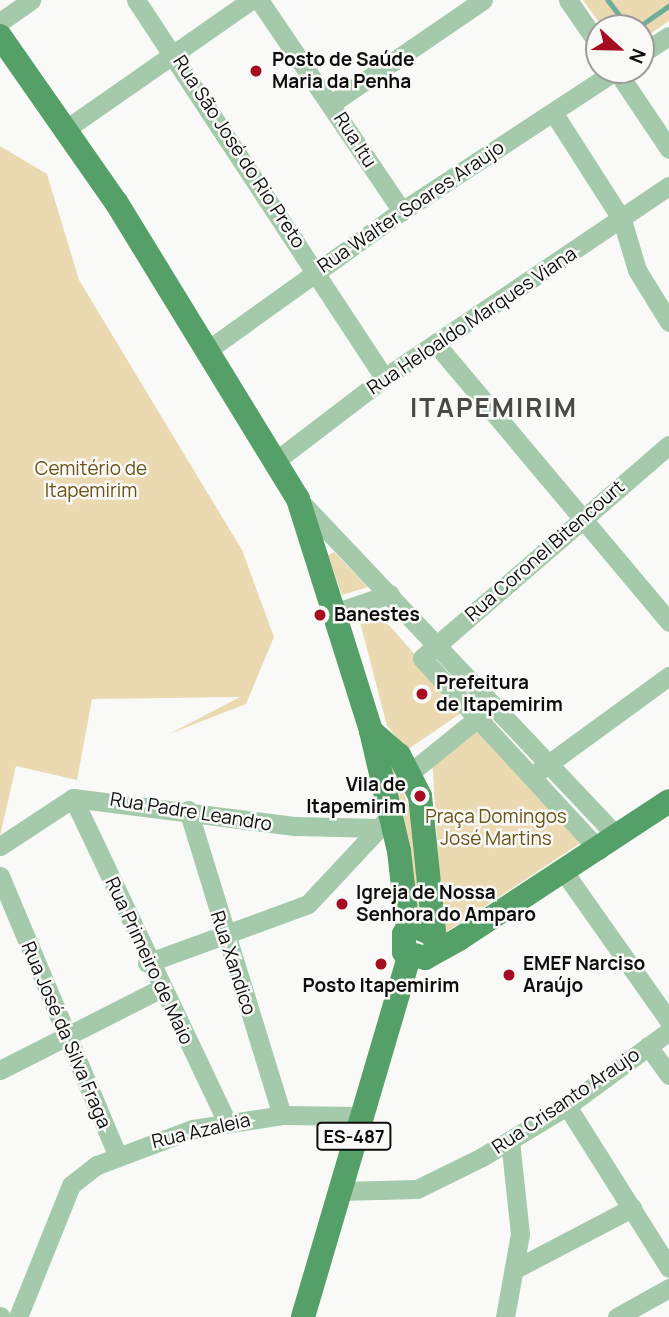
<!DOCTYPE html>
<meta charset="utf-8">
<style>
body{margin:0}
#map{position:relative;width:669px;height:1317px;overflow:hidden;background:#f9faf7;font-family:Manrope,sans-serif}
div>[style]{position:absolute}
.green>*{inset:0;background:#ead9b1}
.stream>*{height:4.5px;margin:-2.25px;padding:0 2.25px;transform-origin:2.25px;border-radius:2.25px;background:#6eae99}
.minor>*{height:19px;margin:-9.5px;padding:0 9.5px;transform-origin:9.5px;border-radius:9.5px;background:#a4caab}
.major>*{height:24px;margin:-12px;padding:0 12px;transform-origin:12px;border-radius:12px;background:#54a068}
.dots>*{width:19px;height:19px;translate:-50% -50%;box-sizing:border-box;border:4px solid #f9faf7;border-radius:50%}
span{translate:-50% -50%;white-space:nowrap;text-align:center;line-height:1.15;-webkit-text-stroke:5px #f9faf7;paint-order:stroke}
.shield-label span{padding:2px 5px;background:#f9faf7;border:2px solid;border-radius:5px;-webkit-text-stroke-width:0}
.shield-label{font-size:18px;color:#0d0d0c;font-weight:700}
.poi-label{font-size:19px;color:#0d0d0c;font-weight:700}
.left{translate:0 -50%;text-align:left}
.right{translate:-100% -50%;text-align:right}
.street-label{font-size:19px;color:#0d0d0c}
.park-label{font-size:19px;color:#695215}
.district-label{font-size:26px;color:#474946;font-weight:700;letter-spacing:2px}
.north{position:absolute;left:585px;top:14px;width:70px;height:70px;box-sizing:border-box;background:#f9faf7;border:2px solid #9b9b99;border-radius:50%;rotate:112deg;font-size:19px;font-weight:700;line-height:28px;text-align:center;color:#0d0d0c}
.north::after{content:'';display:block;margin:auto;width:24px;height:32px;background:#a50c21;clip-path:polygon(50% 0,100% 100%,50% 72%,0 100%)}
</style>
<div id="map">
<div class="green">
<div style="clip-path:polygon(583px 0,669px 0,669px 21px,641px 40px,641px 28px,603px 28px)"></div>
<div style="clip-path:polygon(0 146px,47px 174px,79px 280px,242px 550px,274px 637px,246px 704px,169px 734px,240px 697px,92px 699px,77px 780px,16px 766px,0 836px)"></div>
<div style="clip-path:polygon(334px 552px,368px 587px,342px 595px,328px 555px)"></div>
<div style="clip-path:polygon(370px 612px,390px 626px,464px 711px,407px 750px,387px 726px,359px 618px)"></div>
<div style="clip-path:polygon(478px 724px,588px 838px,443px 934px,432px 759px)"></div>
<div style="clip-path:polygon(390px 761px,411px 812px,424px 912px,419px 914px)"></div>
</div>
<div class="stream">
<div style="left:608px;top:0;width:35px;rotate:53deg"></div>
<div style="left:637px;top:28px;width:39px;rotate:-35deg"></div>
</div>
<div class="minor">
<div style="left:136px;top:0;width:452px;rotate:56.7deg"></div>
<div style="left:259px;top:0;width:255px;rotate:55.9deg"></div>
<div style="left:568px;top:0;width:55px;rotate:55.4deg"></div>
<div style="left:0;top:22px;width:38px;rotate:-35deg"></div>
<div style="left:641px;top:54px;width:33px;rotate:-33deg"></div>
<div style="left:616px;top:70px;width:95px;rotate:56.1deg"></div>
<div style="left:331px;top:104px;width:184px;rotate:-34.4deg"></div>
<div style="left:553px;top:112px;width:128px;rotate:57.4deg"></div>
<div style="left:622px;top:220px;width:52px;rotate:73.3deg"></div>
<div style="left:637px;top:270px;width:61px;rotate:58.4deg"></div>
<div style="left:66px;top:129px;width:226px;rotate:-34.9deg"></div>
<div style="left:436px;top:344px;width:363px;rotate:50deg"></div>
<div style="left:209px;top:349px;width:237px;rotate:-35.6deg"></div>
<div style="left:402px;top:211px;width:257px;rotate:-33.3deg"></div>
<div style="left:278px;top:459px;width:133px;rotate:-37.4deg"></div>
<div style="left:384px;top:378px;width:344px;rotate:-34deg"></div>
<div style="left:298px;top:499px;width:465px;rotate:46.6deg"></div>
<div style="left:334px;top:613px;width:59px;rotate:-18.7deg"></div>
<div style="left:540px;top:770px;width:160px;rotate:-36.1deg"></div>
<div style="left:411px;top:772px;width:94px;rotate:-38.9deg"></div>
<div style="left:73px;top:798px;width:360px;rotate:64.6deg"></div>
<div style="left:188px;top:810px;width:319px;rotate:72.9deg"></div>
<div style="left:0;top:846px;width:87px;rotate:-33.3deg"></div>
<div style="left:73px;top:798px;width:225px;rotate:7.2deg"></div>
<div style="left:296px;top:826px;width:83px;rotate:1.4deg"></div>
<div style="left:379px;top:828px;width:18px;rotate:-47deg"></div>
<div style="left:599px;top:850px;width:261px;rotate:-132.7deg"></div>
<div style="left:422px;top:658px;width:326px;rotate:-40.8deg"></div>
<div style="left:564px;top:872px;width:182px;rotate:54.8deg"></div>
<div style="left:0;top:876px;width:303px;rotate:67.2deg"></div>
<div style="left:147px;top:963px;width:171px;rotate:-20.1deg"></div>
<div style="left:308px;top:904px;width:104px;rotate:-46.9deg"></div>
<div style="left:648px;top:1046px;width:36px;rotate:54deg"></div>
<div style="left:0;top:1070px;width:179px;rotate:-26.9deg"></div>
<div style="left:567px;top:1106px;width:191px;rotate:57.8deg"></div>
<div style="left:340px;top:1191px;width:77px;rotate:-1.5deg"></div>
<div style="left:417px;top:1189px;width:72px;rotate:-26.2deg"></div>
<div style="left:482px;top:1157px;width:99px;rotate:-31deg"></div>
<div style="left:567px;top:1106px;width:127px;rotate:-36.3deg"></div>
<div style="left:517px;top:1268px;width:130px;rotate:-27.6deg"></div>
<div style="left:0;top:1316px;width:1px;rotate:45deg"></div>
<div style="left:18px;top:1317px;width:142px;rotate:-68.1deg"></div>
<div style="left:71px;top:1185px;width:33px;rotate:-38deg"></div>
<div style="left:97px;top:1165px;width:103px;rotate:-20.6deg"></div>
<div style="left:193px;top:1129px;width:90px;rotate:-8.9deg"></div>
<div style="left:282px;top:1115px;width:78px;rotate:0.7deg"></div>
<div style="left:505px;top:1317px;width:84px;rotate:-79.8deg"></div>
<div style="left:520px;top:1234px;width:94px;rotate:-96.1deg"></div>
<div style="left:617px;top:1317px;width:60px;rotate:-29.1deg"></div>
</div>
<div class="major">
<div style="left:0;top:36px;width:203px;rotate:55.1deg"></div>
<div style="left:116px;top:202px;width:348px;rotate:58.5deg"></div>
<div style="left:298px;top:499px;width:243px;rotate:72.5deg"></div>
<div style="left:371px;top:731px;width:123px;rotate:76.9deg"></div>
<div style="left:399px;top:851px;width:79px;rotate:83.4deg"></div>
<div style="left:371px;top:731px;width:37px;rotate:41deg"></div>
<div style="left:399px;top:755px;width:46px;rotate:62.9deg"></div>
<div style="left:420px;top:796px;width:146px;rotate:84.1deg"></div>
<div style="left:433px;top:934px;width:22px;rotate:-158deg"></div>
<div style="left:413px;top:926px;width:12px;rotate:138deg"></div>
<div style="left:404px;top:934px;width:18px;rotate:90deg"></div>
<div style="left:404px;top:952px;width:22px;rotate:16deg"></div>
<div style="left:425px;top:958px;width:39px;rotate:-29deg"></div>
<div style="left:459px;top:939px;width:251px;rotate:-33.3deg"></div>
<div style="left:303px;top:1317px;width:376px;rotate:-73.6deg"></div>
</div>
<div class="dots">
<div style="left:256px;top:71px;background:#a50c21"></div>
<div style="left:320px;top:615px;background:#a50c21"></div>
<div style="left:422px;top:694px;background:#a50c21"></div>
<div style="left:420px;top:796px;background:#a50c21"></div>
<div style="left:342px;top:904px;background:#a50c21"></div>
<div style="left:381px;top:964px;background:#a50c21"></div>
<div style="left:509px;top:975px;background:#a50c21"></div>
</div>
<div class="shield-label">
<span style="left:354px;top:1136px">ES-487</span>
</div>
<div class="poi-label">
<span class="left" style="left:272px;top:71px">Posto de Saúde<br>Maria da Penha</span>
<span class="left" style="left:334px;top:615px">Banestes</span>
<span class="left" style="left:436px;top:694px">Prefeitura<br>de Itapemirim</span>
<span class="right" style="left:406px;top:796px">Vila de<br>Itapemirim</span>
<span class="left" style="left:356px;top:904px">Igreja de Nossa<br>Senhora do Amparo</span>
<span class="left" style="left:523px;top:975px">EMEF Narciso<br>Araújo</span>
<span style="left:381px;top:986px">Posto Itapemirim</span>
</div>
<div class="street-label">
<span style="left:355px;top:140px;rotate:57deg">Rua Itu</span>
<span style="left:239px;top:152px;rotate:57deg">Rua São José do Rio Preto</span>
<span style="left:411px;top:207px;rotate:-34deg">Rua Walter Soares Araujo</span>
<span style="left:472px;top:321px;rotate:-34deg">Rua Heloaldo Marques Viana</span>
<span style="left:545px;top:551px;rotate:-41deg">Rua Coronel Bitencourt</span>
<span style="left:191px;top:812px;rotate:9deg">Rua Padre Leandro</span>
<span style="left:149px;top:961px;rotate:65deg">Rua Primeiro de Maio</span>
<span style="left:233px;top:963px;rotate:72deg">Rua Xandico</span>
<span style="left:66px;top:1035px;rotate:67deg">Rua José da Silva Fraga</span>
<span style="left:566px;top:1101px;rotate:-34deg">Rua Crisanto Araujo</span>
<span style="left:201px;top:1131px;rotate:-13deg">Rua Azaleia</span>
</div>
<div class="park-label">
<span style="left:91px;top:480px">Cemitério de<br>Itapemirim</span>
<span style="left:496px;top:828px">Praça Domingos<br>José Martins</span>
</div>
<div class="district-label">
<span style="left:494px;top:408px">ITAPEMIRIM</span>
</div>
<div class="north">N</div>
</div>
